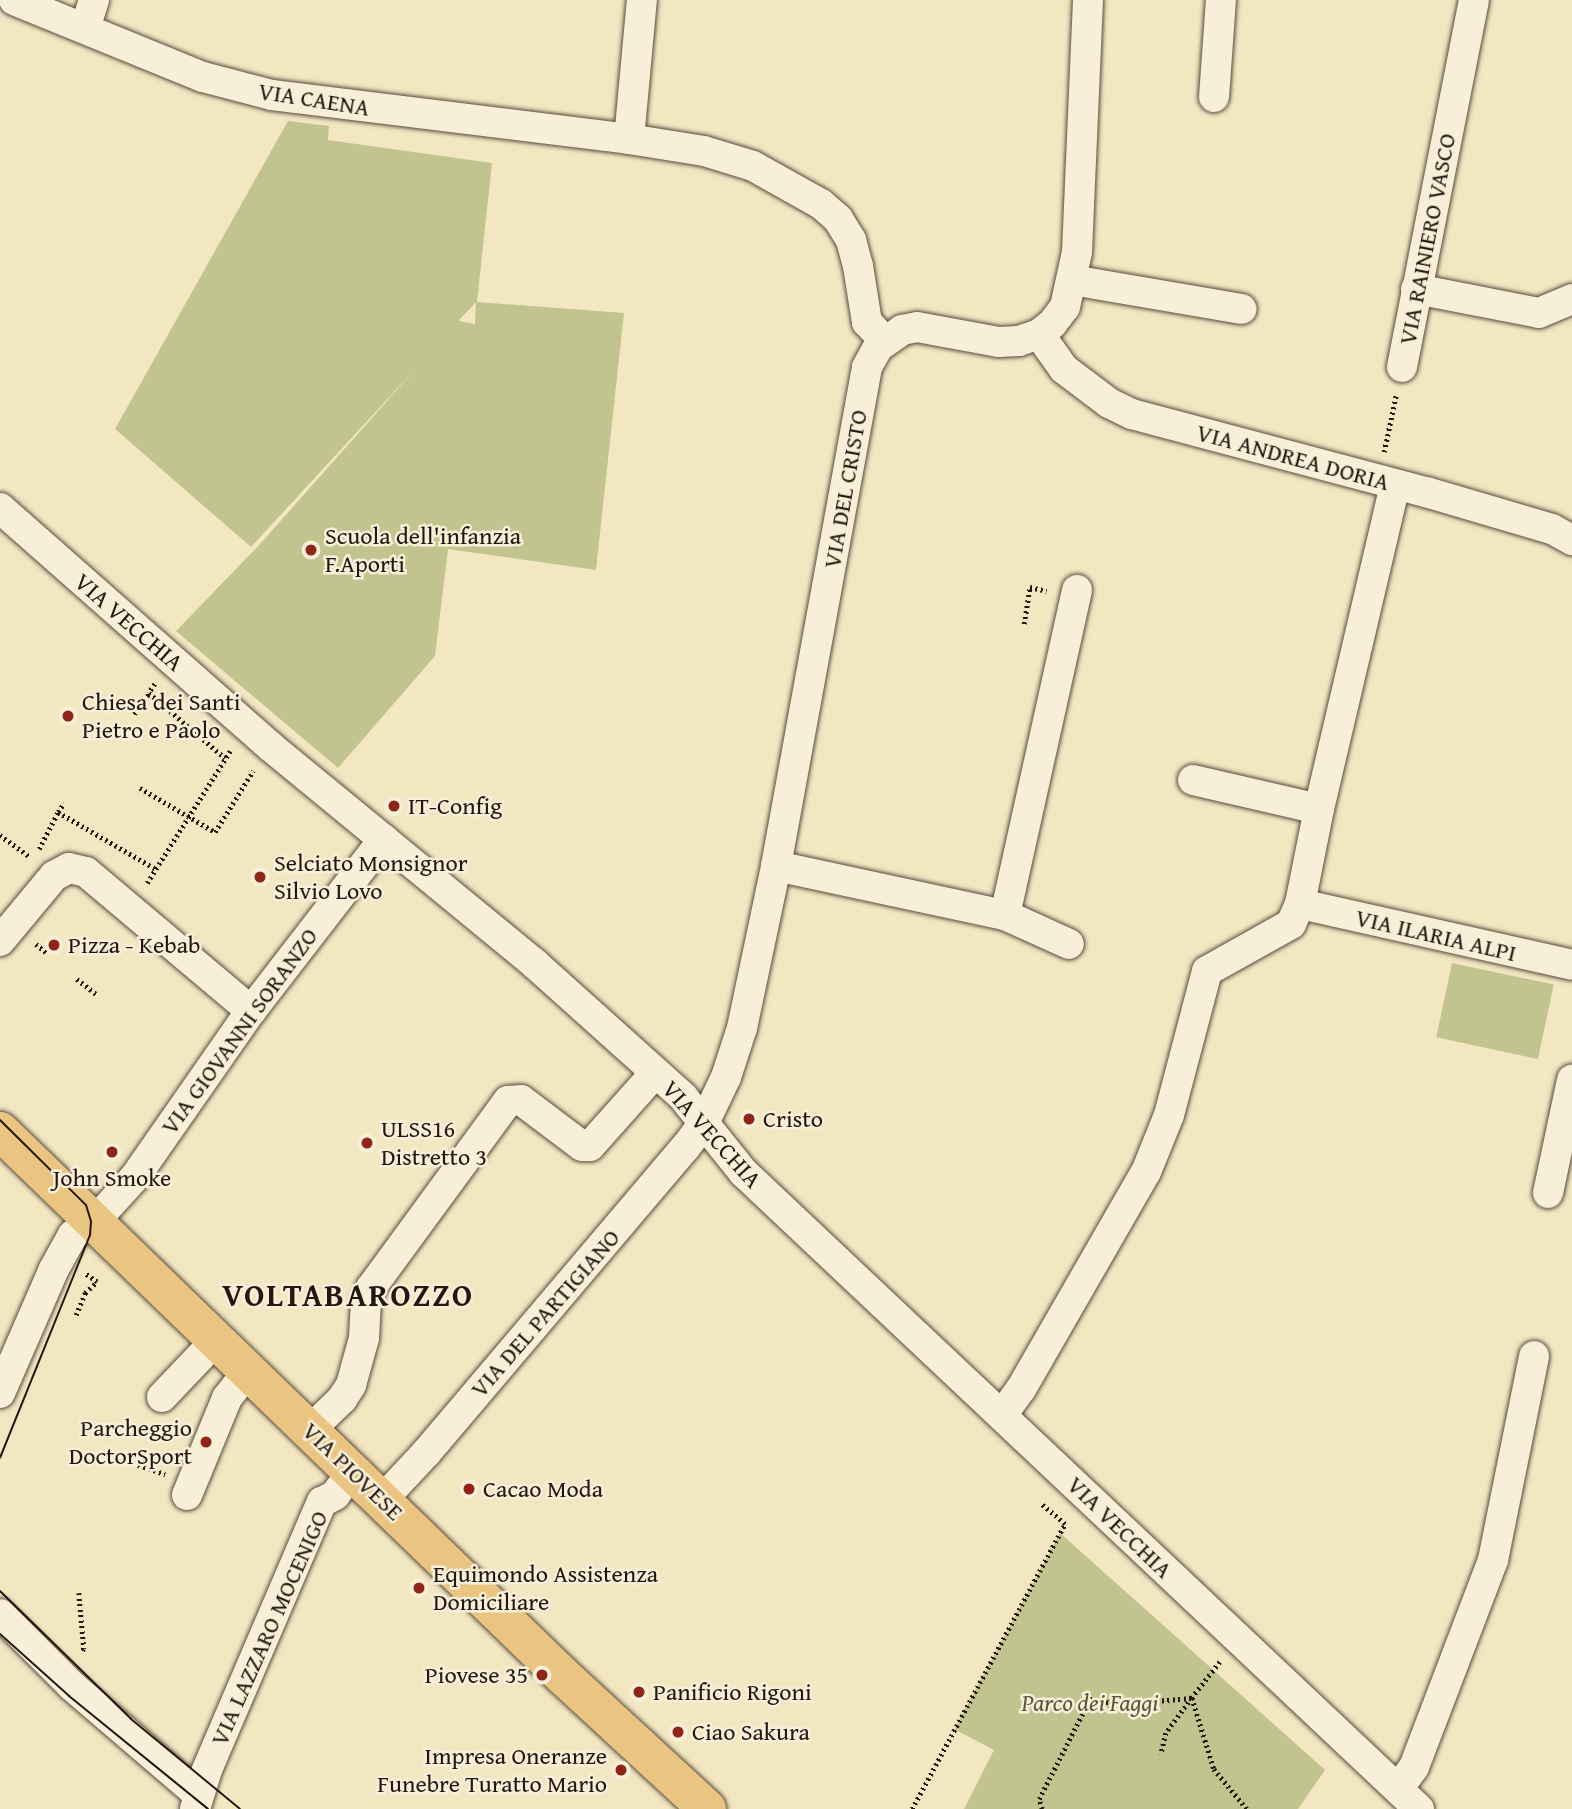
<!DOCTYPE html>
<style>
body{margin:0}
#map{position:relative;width:1572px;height:1809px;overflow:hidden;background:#f3e7c2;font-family:"Gentium Book Plus",serif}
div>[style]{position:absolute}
.green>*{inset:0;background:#c1c48f;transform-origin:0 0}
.path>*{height:4.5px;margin-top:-2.25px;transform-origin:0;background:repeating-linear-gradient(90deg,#241711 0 2px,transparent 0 5.5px)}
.roads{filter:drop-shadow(0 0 2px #584b3d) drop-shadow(0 0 2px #584b3d)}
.minor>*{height:30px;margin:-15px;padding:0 15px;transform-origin:15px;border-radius:15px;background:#f7efd7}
.major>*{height:38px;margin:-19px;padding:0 19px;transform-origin:19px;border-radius:19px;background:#eac481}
.tram>*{height:2px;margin:-1px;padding:0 1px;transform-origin:1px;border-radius:1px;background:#241711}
.dots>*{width:19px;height:19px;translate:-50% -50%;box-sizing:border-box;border:4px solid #f7efd7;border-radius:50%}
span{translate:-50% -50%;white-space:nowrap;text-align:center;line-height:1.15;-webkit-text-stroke:5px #f7efd7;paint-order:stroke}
.street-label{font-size:24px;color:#241711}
.poi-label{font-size:24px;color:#241711}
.left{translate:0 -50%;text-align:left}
.right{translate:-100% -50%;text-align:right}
.park-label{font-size:24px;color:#5b543d;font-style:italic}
.district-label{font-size:32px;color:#241711;font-weight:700;letter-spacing:2px}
</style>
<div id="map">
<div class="green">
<div style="clip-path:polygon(evenodd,288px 121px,329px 126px,328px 140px,492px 163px,477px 302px,624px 313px,596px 570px,448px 549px,435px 656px,338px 768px,176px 631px,261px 543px,418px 366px,251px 547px,115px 429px,288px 121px,476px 302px,475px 324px,459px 321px,459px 320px,476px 302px)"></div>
<div style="left:1452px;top:963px;width:104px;height:76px;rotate:12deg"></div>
<div style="clip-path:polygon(1060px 1533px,1325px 1770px,1298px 1809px,964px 1809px,994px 1750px,954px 1729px)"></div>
</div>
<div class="path">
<div style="left:1384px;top:452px;width:58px;rotate:-78.1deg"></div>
<div style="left:1024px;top:624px;width:37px;rotate:-81deg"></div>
<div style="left:1030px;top:587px;width:17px;rotate:13deg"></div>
<div style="left:155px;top:684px;width:11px;rotate:124deg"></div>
<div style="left:149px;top:693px;width:100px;rotate:40.5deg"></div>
<div style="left:134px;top:714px;width:26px;rotate:-54deg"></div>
<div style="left:140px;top:788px;width:87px;rotate:30.4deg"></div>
<div style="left:215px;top:832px;width:72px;rotate:-58.1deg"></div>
<div style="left:58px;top:812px;width:11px;rotate:-56deg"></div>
<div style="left:0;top:835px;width:37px;rotate:36deg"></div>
<div style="left:39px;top:849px;width:42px;rotate:-62.8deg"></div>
<div style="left:58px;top:812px;width:113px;rotate:30.2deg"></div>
<div style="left:147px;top:883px;width:156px;rotate:-57.8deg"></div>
<div style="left:36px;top:944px;width:16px;rotate:40deg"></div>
<div style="left:77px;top:979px;width:24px;rotate:38deg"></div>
<div style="left:76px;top:1315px;width:24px;rotate:-68deg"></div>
<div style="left:85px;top:1293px;width:16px;rotate:-43deg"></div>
<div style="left:97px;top:1282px;width:16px;rotate:-145deg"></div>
<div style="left:133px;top:1463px;width:34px;rotate:19deg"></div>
<div style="left:79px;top:1593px;width:56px;rotate:84.9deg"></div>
<div style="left:84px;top:1649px;width:5px;rotate:127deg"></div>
<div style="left:1220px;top:1662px;width:46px;rotate:127.9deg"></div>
<div style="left:1192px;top:1698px;width:74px;rotate:72.8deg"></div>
<div style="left:1214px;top:1769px;width:52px;rotate:50.5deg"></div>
<div style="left:912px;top:1809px;width:323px;rotate:-61.8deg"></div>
<div style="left:1065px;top:1524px;width:33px;rotate:-140deg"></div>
<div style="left:1042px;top:1809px;width:10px;rotate:-107deg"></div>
<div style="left:1039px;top:1799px;width:112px;rotate:-63deg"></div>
<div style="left:1090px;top:1699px;width:28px;rotate:10deg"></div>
<div style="left:1118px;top:1704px;width:74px;rotate:-4.6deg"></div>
<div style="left:1192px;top:1698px;width:44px;rotate:126.6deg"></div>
<div style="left:1166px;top:1733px;width:22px;rotate:103deg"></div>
</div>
<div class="roads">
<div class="minor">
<div style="left:14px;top:0;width:204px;rotate:22.2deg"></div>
<div style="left:203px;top:77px;width:71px;rotate:14.6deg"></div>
<div style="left:272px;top:95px;width:360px;rotate:7deg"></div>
<div style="left:629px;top:139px;width:76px;rotate:9.1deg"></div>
<div style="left:704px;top:151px;width:51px;rotate:17deg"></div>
<div style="left:753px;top:166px;width:78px;rotate:29.2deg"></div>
<div style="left:821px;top:204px;width:23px;rotate:41deg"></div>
<div style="left:838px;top:219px;width:25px;rotate:58deg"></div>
<div style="left:851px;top:240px;width:27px;rotate:75deg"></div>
<div style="left:858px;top:266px;width:57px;rotate:80.9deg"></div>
<div style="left:867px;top:322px;width:26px;rotate:47deg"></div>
<div style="left:85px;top:28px;width:29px;rotate:-72deg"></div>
<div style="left:1214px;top:97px;width:97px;rotate:-85.9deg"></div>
<div style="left:629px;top:139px;width:140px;rotate:-84.7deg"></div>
<div style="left:1072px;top:280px;width:172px;rotate:9.7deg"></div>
<div style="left:1416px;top:289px;width:125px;rotate:11deg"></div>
<div style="left:1539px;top:313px;width:36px;rotate:-23deg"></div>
<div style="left:1039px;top:334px;width:43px;rotate:54.5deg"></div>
<div style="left:1064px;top:369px;width:56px;rotate:37.1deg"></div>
<div style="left:1109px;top:403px;width:25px;rotate:26deg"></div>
<div style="left:1132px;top:414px;width:304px;rotate:14.9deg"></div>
<div style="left:1426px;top:492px;width:131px;rotate:16.4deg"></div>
<div style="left:1552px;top:529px;width:23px;rotate:29deg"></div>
<div style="left:1402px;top:367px;width:374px;rotate:-78.9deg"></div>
<div style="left:0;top:508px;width:361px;rotate:41.4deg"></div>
<div style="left:271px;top:747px;width:342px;rotate:39.4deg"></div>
<div style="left:535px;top:964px;width:199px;rotate:41.9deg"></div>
<div style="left:683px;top:1097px;width:96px;rotate:51.3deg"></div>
<div style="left:743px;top:1172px;width:929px;rotate:43.3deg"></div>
<div style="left:1193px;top:780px;width:129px;rotate:13deg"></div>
<div style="left:776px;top:866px;width:234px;rotate:12.1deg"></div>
<div style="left:1005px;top:915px;width:70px;rotate:24.4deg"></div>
<div style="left:1300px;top:904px;width:279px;rotate:12.6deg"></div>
<div style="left:1005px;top:915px;width:333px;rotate:-77.5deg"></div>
<div style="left:0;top:941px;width:85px;rotate:-50.3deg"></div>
<div style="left:54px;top:876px;width:17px;rotate:-28deg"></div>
<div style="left:69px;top:868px;width:17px;rotate:13deg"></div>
<div style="left:86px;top:872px;width:216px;rotate:40.1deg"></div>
<div style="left:1548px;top:1193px;width:116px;rotate:-78deg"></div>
<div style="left:0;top:1393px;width:135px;rotate:-66.5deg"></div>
<div style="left:54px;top:1269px;width:39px;rotate:-61deg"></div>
<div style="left:73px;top:1235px;width:41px;rotate:-38deg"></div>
<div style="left:105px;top:1210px;width:45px;rotate:-47.7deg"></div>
<div style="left:135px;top:1177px;width:203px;rotate:-55.1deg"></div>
<div style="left:251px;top:1011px;width:217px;rotate:-52.3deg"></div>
<div style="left:162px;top:1397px;width:80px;rotate:-46.5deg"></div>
<div style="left:1002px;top:1415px;width:32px;rotate:-54deg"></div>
<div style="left:1021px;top:1389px;width:250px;rotate:-60.1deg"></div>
<div style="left:1146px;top:1172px;width:61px;rotate:-68deg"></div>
<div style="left:1169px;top:1115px;width:149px;rotate:-75.2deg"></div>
<div style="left:1207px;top:971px;width:96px;rotate:-29.2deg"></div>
<div style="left:1291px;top:924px;width:22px;rotate:-66deg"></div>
<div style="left:1300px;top:904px;width:97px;rotate:-78.7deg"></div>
<div style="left:1319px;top:809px;width:333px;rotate:-76.8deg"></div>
<div style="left:310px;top:1430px;width:45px;rotate:-44.1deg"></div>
<div style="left:342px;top:1399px;width:17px;rotate:-57deg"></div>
<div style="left:351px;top:1385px;width:49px;rotate:-74.5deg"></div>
<div style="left:364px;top:1338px;width:34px;rotate:-87deg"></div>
<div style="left:366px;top:1304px;width:17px;rotate:-73deg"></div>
<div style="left:371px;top:1288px;width:232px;rotate:-53.8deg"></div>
<div style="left:508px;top:1101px;width:13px;rotate:-4deg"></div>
<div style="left:521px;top:1100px;width:76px;rotate:37deg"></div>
<div style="left:582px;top:1146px;width:8px"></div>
<div style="left:590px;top:1146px;width:98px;rotate:-48.3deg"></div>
<div style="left:187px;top:1495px;width:105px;rotate:-67.6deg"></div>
<div style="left:227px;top:1398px;width:36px;rotate:-52deg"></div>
<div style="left:383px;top:1499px;width:63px;rotate:-46.9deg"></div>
<div style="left:426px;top:1453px;width:400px;rotate:-49.7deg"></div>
<div style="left:685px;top:1148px;width:31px;rotate:-53deg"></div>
<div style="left:704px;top:1123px;width:51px;rotate:-64.4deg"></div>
<div style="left:726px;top:1077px;width:52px;rotate:-71.9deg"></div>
<div style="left:742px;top:1028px;width:166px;rotate:-78.1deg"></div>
<div style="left:776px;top:866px;width:507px;rotate:-79.66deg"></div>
<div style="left:867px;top:367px;width:23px;rotate:-61deg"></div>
<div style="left:878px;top:347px;width:29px;rotate:-35deg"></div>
<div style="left:902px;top:330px;width:15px;rotate:-11deg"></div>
<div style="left:917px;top:327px;width:83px;rotate:10.4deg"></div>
<div style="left:999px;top:342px;width:20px;rotate:-3deg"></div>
<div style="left:1019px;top:341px;width:21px;rotate:-19deg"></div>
<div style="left:1039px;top:334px;width:16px;rotate:-38deg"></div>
<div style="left:1052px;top:324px;width:21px;rotate:-53deg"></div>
<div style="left:1065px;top:307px;width:56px;rotate:-77.7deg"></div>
<div style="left:1077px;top:252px;width:252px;rotate:-87.5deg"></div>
<div style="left:0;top:1614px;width:102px;rotate:45deg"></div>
<div style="left:72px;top:1686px;width:166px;rotate:40.6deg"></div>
<div style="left:1398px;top:1789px;width:27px;rotate:-54deg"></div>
<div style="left:1414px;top:1767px;width:222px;rotate:-69.1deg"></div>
<div style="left:1493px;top:1560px;width:208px;rotate:-78.6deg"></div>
<div style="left:195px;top:1809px;width:39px;rotate:-73deg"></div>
<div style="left:206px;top:1772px;width:294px;rotate:-66.8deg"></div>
<div style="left:322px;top:1502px;width:15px;rotate:-28deg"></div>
<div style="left:335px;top:1495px;width:30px;rotate:-53deg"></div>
</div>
<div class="major">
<div style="left:0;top:1131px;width:784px;rotate:44.07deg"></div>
<div style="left:563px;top:1676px;width:196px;rotate:42.7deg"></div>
</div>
</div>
<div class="tram">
<div style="left:0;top:1120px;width:121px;rotate:44.7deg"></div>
<div style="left:86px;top:1205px;width:17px;rotate:73deg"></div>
<div style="left:91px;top:1221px;width:14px;rotate:94deg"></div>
<div style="left:90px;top:1235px;width:240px;rotate:112deg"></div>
<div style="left:0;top:1591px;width:183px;rotate:44.3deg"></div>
<div style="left:131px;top:1719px;width:141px;rotate:39.5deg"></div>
<div style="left:0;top:1634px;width:93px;rotate:41.9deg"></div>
<div style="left:69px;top:1696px;width:179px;rotate:39.1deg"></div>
</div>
<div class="dots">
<div style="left:311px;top:550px;background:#8f2418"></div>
<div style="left:68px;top:716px;background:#8f2418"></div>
<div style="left:394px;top:806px;background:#8f2418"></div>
<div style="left:260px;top:877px;background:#8f2418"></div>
<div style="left:54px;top:945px;background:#8f2418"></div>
<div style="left:749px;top:1119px;background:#8f2418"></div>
<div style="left:367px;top:1143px;background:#8f2418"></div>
<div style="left:112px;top:1152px;background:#8f2418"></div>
<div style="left:206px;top:1442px;background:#8f2418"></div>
<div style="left:469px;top:1489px;background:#8f2418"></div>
<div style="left:419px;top:1588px;background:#8f2418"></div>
<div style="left:542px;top:1675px;background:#8f2418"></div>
<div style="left:639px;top:1692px;background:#8f2418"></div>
<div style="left:678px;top:1732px;background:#8f2418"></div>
<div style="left:621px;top:1770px;background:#8f2418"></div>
</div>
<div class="street-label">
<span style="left:314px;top:99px;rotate:9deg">VIA CAENA</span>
<span style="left:1427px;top:239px;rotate:-79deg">VIA RAINIERO VASCO</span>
<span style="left:1293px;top:457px;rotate:15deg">VIA ANDREA DORIA</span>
<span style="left:845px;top:489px;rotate:-80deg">VIA DEL CRISTO</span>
<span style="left:129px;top:622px;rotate:41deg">VIA VECCHIA</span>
<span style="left:1436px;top:935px;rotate:13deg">VIA ILARIA ALPI</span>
<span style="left:239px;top:1031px;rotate:-54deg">VIA GIOVANNI SORANZO</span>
<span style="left:712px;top:1134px;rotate:48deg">VIA VECCHIA</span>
<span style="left:545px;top:1313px;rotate:-49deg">VIA DEL PARTIGIANO</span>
<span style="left:353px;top:1471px;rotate:44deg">VIA PIOVESE</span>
<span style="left:1120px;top:1527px;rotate:44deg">VIA VECCHIA</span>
<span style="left:269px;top:1628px;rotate:-66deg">VIA LAZZARO MOCENIGO</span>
</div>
<div class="poi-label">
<span class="left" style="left:325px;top:550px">Scuola dell'infanzia<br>F.Aporti</span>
<span class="left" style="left:82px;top:716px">Chiesa dei Santi<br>Pietro e Paolo</span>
<span class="left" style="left:408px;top:806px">IT-Config</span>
<span class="left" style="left:274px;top:877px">Selciato Monsignor<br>Silvio Lovo</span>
<span class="left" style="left:68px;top:945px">Pizza - Kebab</span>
<span class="left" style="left:763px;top:1119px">Cristo</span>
<span class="left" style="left:381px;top:1143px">ULSS16<br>Distretto 3</span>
<span style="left:112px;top:1178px">John Smoke</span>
<span class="right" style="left:192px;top:1442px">Parcheggio<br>DoctorSport</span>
<span class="left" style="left:483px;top:1489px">Cacao Moda</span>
<span class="left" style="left:433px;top:1588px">Equimondo Assistenza<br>Domiciliare</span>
<span class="right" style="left:528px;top:1675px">Piovese 35</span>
<span class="left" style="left:653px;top:1692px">Panificio Rigoni</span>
<span class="left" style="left:692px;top:1732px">Ciao Sakura</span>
<span class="right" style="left:607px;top:1770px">Impresa Oneranze<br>Funebre Turatto Mario</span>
</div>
<div class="park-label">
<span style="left:1090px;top:1703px">Parco dei Faggi</span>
</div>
<div class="district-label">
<span style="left:348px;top:1295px">VOLTABAROZZO</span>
</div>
</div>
